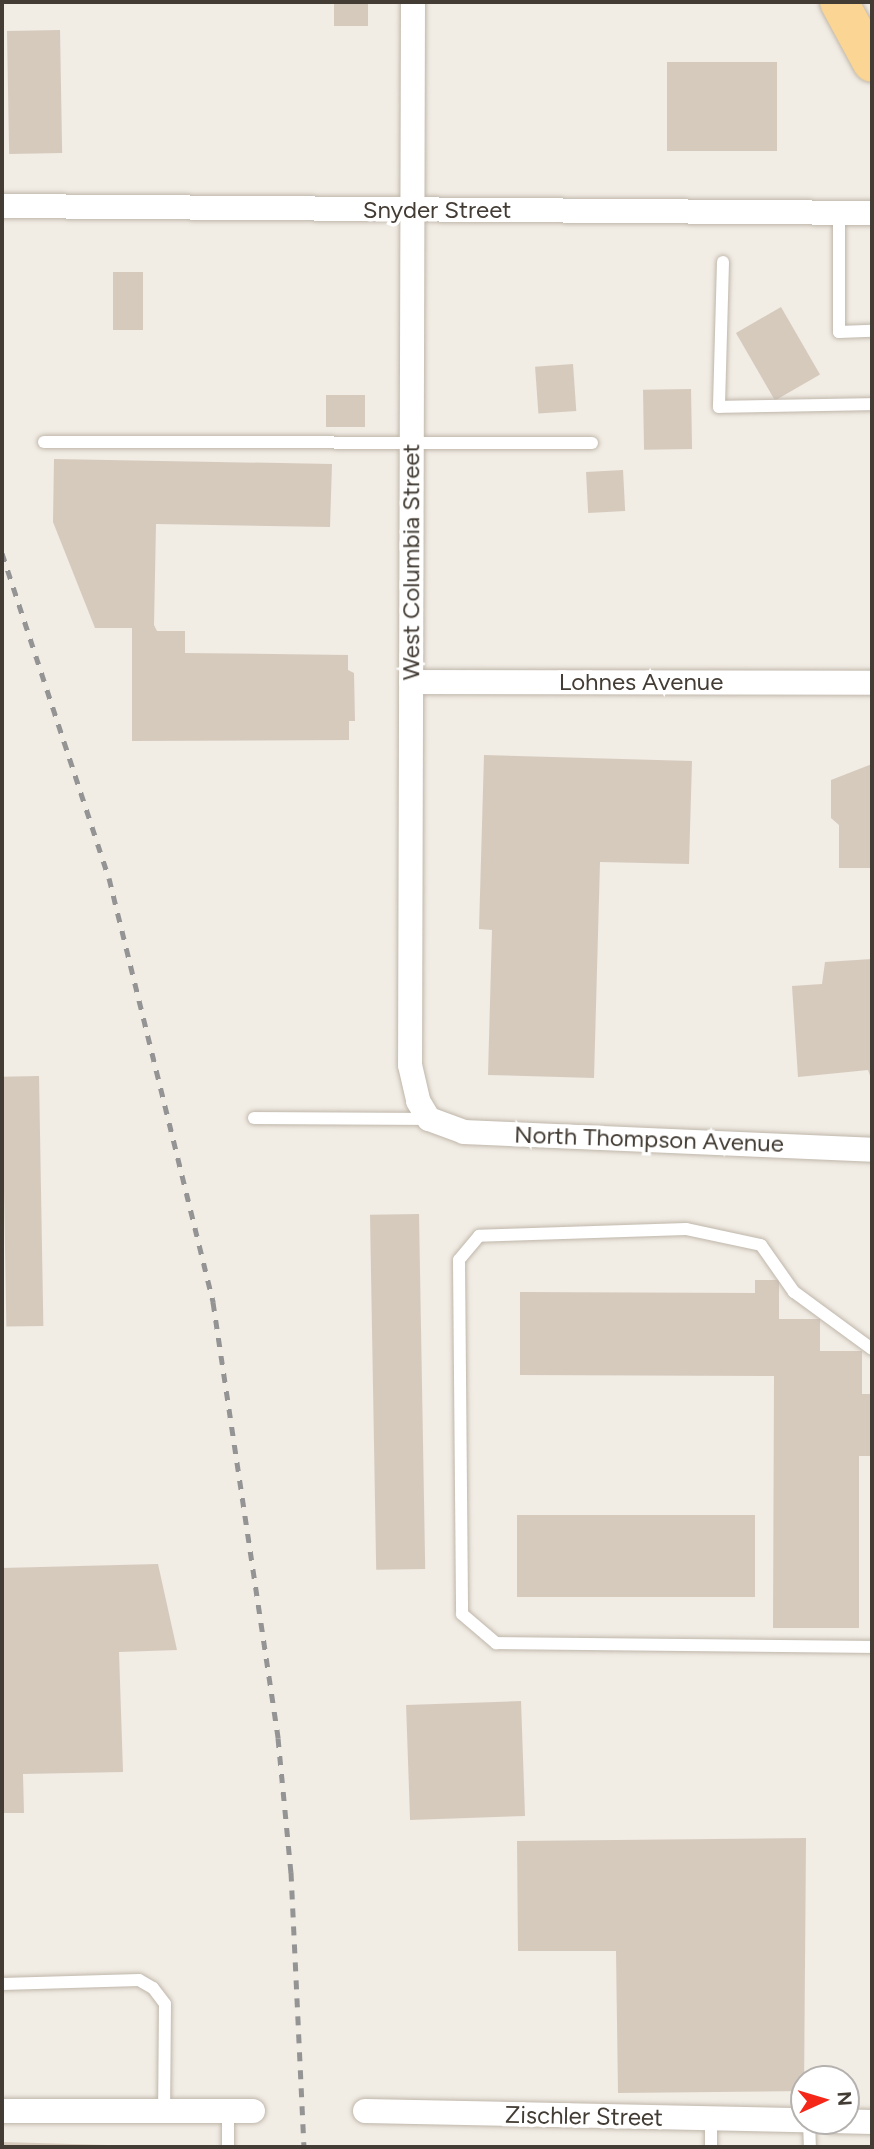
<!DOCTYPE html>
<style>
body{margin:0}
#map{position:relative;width:874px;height:2149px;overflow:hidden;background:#f1ece4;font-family:Figtree,sans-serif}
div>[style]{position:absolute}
.building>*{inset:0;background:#d6cabd;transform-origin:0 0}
.roads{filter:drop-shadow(0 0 2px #bfb6aa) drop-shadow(0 0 2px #bfb6aa)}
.lane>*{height:12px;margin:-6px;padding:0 6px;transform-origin:6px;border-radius:6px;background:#fff}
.street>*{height:24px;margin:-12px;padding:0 12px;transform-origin:12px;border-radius:12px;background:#fff}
.primary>*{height:38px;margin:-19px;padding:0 19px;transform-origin:19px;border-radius:19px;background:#fbd593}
.rail>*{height:5px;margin-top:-2.5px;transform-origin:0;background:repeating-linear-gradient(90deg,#949494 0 9px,transparent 0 18px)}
span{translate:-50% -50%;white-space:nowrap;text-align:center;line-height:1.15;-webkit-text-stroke:7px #fff;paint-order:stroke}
.street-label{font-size:24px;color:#433c34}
.frame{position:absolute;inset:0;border:4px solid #433c34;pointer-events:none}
.north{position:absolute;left:790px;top:2065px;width:70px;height:70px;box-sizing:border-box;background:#fff;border:2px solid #b4b1ae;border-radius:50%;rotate:86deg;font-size:19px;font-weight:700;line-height:28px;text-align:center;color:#433c34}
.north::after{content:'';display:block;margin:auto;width:24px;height:32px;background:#f42719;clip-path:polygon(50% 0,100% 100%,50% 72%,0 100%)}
</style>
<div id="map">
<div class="building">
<div style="left:334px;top:2px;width:34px;height:24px"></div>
<div style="left:60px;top:30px;width:123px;height:53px;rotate:89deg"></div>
<div style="left:667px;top:62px;width:110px;height:89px"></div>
<div style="left:113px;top:272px;width:30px;height:58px"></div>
<div style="left:781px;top:307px;width:78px;height:52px;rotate:60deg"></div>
<div style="left:573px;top:364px;width:47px;height:38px;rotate:86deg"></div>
<div style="left:691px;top:389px;width:60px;height:48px;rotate:89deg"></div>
<div style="left:365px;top:395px;width:32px;height:39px;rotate:90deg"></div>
<div style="clip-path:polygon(54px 459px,332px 464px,330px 527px,156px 524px,154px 625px,157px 631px,185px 631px,185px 653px,348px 655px,348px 670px,354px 673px,355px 721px,349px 721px,349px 740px,132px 741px,132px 628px,95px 628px,53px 522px)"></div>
<div style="left:623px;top:470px;width:41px;height:37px;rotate:87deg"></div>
<div style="clip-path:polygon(484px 755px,692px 761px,689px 864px,600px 862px,594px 1078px,488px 1075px,492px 930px,479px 929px)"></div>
<div style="clip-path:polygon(872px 764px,872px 868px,839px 868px,839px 825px,831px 818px,831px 780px)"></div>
<div style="clip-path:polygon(872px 959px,872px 1081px,868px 1070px,798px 1077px,792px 986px,822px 984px,825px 962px)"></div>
<div style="left:39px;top:1076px;width:250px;height:37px;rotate:89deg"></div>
<div style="left:419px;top:1214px;width:355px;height:49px;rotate:89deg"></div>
<div style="clip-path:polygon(755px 1280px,779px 1280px,779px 1319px,820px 1319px,820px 1351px,862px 1351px,862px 1394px,872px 1394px,872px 1456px,859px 1456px,859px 1628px,773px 1628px,774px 1376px,520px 1375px,520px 1292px,755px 1293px)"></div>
<div style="left:755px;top:1515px;width:82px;height:238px;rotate:90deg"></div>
<div style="clip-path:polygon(158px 1564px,177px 1650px,119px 1652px,123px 1772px,23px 1774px,24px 1813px,2px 1813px,2px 1568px)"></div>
<div style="left:521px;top:1701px;width:115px;height:115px;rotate:88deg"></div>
<div style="clip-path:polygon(806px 1838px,804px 2091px,618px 2093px,616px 1951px,518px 1951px,517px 1841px)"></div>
<div style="clip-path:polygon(2px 2142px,107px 2145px,107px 2147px,2px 2147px)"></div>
</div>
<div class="roads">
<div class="lane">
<div style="left:839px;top:213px;width:119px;rotate:90deg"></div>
<div style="left:839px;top:332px;width:33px;rotate:-2deg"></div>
<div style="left:723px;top:262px;width:145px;rotate:91.6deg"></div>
<div style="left:719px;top:407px;width:153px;rotate:-1.1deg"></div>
<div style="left:44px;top:442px;width:548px;rotate:0.1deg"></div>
<div style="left:254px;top:1118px;width:174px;rotate:0.3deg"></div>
<div style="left:872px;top:1349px;width:97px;rotate:-143.8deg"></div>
<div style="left:794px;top:1292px;width:57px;rotate:-125.1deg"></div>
<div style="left:761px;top:1245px;width:77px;rotate:-168deg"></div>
<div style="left:686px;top:1229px;width:207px;rotate:178.1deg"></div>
<div style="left:479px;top:1236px;width:31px;rotate:130deg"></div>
<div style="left:459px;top:1260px;width:354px;rotate:89.5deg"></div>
<div style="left:462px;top:1614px;width:45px;rotate:40.5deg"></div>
<div style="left:496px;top:1643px;width:376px;rotate:0.6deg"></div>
<div style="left:2px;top:1984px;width:137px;rotate:-1.7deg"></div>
<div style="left:139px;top:1980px;width:16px;rotate:30deg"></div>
<div style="left:153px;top:1988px;width:20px;rotate:53deg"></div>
<div style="left:165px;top:2004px;width:107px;rotate:90.5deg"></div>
<div style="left:809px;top:2121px;width:26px;rotate:88deg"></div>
<div style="left:228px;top:2147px;width:36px;rotate:-90deg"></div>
<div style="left:711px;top:2147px;width:29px;rotate:-90deg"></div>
</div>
<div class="street">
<div style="left:413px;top:2px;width:1063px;rotate:90.16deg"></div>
<div style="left:410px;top:1065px;width:37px;rotate:77deg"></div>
<div style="left:418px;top:1101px;width:21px;rotate:59deg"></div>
<div style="left:429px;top:1119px;width:37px;rotate:20deg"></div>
<div style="left:464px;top:1132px;width:408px;rotate:2.5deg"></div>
<div style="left:2px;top:206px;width:870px;rotate:0.46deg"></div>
<div style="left:411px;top:682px;width:461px;rotate:0.1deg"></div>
<div style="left:2px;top:2111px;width:251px"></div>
<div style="left:365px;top:2111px;width:439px;rotate:1.2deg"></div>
<div style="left:832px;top:2121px;width:40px;rotate:1.4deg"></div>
</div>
<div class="primary">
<div style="left:839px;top:2px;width:69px;rotate:61.6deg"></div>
</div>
</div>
<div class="rail">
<div style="left:2px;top:553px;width:342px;rotate:71.8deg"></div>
<div style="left:109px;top:878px;width:437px;rotate:76.2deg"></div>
<div style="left:213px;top:1302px;width:441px;rotate:81.5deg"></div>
<div style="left:278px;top:1738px;width:135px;rotate:84.5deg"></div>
<div style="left:291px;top:1872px;width:275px;rotate:87.3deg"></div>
</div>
<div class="street-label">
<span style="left:437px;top:210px">Snyder Street</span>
<span style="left:411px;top:562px;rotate:-90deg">West Columbia Street</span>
<span style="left:641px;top:682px">Lohnes Avenue</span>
<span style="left:649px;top:1139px;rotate:2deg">North Thompson Avenue</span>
<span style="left:584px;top:2116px;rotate:1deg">Zischler Street</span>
</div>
<div class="frame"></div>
<div class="north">N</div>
</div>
